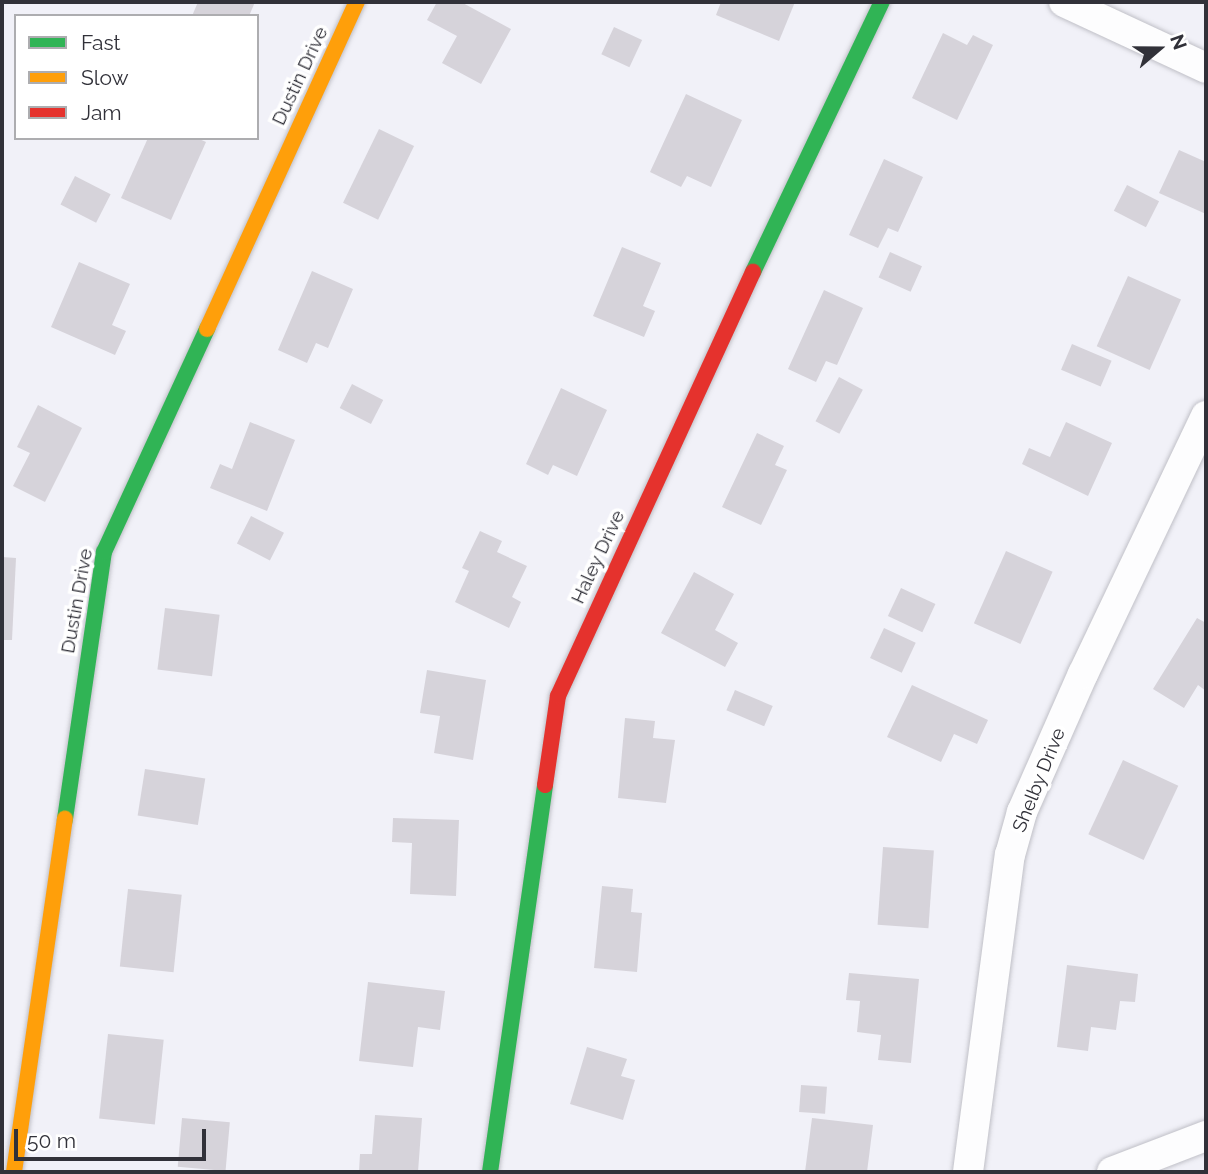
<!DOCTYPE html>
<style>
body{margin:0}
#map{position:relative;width:1208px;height:1174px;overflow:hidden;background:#f1f1f8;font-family:Raleway,sans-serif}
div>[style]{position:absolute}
.building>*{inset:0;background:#d6d3da;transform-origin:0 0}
.roads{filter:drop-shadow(0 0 2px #c0c0c7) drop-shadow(0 0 2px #c0c0c7)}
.street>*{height:30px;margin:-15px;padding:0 15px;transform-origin:15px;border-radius:15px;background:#fdfdfe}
.fast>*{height:16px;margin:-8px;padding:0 8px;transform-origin:8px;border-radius:8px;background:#30b455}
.slow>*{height:16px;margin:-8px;padding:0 8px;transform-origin:8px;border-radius:8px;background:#ff9f0a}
.jam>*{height:16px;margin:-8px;padding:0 8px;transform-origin:8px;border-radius:8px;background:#e5322d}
span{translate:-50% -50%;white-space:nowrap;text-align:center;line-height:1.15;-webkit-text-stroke:7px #fff;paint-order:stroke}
.street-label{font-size:19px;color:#313139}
.frame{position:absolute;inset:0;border:4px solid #313139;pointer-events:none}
.legend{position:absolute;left:14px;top:14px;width:245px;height:126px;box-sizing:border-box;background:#fff;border:2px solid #adadb0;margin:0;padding:9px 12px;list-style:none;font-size:21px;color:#313139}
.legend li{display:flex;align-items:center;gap:14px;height:35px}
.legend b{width:35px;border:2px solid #adadb0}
.north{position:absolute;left:1124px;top:14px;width:70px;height:70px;-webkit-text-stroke:5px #fff;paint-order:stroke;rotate:70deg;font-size:19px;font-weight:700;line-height:28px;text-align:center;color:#313139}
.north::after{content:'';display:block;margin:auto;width:24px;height:32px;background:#313139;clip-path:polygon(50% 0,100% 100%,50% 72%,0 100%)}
.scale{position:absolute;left:14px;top:1129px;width:192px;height:32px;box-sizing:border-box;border:4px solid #313139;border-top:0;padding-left:9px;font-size:21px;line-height:24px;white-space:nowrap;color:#313139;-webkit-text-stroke:5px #fff;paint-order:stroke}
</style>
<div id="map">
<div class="building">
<div style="clip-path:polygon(198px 2px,255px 2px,249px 16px,192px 16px)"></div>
<div style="clip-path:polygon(437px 2px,461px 2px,511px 29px,481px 84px,442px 63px,457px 36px,427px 20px)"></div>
<div style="clip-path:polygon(721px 2px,795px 2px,779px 41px,716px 15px)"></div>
<div style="left:614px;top:27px;width:31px;height:30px;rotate:25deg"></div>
<div style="clip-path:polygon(943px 33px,967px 45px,973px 35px,993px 45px,957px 120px,912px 98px)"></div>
<div style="clip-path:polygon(686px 94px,742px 120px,711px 187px,687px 176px,681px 187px,650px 172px)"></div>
<div style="left:379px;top:129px;width:39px;height:82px;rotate:26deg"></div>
<div style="clip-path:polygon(148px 138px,197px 138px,206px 142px,171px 220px,121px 198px)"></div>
<div style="clip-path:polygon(1179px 150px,1206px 162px,1206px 214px,1159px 193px)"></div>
<div style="clip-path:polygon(884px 159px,923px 177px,898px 232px,888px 228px,878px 248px,849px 235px)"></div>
<div style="left:75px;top:176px;width:40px;height:32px;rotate:27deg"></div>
<div style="left:1127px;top:185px;width:36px;height:29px;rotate:27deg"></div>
<div style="clip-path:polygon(622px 247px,661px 263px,643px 306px,655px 311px,644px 337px,593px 316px)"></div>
<div style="left:890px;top:252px;width:35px;height:28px;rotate:24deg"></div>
<div style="clip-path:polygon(79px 262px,130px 284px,112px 325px,126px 331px,115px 355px,51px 327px)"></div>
<div style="clip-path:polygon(312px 271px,353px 289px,328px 348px,316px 343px,307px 363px,278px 350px)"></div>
<div style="left:1128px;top:276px;width:58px;height:77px;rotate:24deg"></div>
<div style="clip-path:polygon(824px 290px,863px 308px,837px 365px,826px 361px,816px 382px,788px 369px)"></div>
<div style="left:1072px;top:344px;width:43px;height:28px;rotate:23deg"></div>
<div style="left:839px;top:377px;width:27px;height:50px;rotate:28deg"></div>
<div style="left:352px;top:384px;width:35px;height:27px;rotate:27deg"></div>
<div style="clip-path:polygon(561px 388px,607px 410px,577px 476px,553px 465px,548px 475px,526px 464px)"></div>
<div style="clip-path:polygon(38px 405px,82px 428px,45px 502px,13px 486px,30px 453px,17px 447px)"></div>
<div style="clip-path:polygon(250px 422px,295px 440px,267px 511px,210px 488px,220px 464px,232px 469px)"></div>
<div style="clip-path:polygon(1066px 422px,1112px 443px,1088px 496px,1022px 464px,1029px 448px,1050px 457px)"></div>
<div style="clip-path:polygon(757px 433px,784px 446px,775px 465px,787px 470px,761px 525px,722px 507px)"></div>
<div style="left:251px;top:516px;width:37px;height:31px;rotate:27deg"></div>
<div style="clip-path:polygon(480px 531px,502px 541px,497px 552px,527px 566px,512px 597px,521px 602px,509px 628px,455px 602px,469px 571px,462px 568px)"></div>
<div style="left:1006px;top:551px;width:51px;height:79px;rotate:24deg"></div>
<div style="clip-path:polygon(2px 557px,16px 558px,12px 640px,2px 640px)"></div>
<div style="clip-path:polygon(694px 572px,734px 594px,715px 630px,738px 643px,725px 667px,661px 633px)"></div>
<div style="left:901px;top:588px;width:38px;height:31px;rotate:25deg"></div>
<div style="left:165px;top:608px;width:55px;height:62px;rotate:7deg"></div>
<div style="clip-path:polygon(1197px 618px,1206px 623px,1206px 691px,1198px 685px,1184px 708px,1153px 689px)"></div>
<div style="left:884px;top:628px;width:35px;height:33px;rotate:25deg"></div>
<div style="clip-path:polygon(427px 670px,486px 680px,473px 760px,434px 753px,440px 716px,420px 713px)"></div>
<div style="clip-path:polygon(912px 685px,988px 720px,977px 744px,954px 734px,941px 762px,887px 737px)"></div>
<div style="left:735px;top:690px;width:41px;height:22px;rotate:23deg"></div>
<div style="clip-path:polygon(625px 718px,655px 721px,653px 738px,675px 740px,666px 803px,618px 798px)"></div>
<div style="left:1123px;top:760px;width:61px;height:82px;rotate:25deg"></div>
<div style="left:145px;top:769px;width:61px;height:47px;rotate:9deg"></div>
<div style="clip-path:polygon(393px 818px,459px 820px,456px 896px,410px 894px,412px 843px,392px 842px)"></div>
<div style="left:883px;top:847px;width:51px;height:78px;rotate:4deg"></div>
<div style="clip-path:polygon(602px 886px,633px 889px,631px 912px,642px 913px,637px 972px,594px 968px)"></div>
<div style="left:128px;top:889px;width:54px;height:78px;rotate:6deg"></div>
<div style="clip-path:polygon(1067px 965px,1138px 974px,1135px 1002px,1120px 1001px,1116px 1030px,1091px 1027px,1088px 1051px,1057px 1047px)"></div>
<div style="clip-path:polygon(849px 973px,919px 979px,911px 1063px,878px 1060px,881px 1035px,857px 1032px,860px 1001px,846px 1000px)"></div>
<div style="clip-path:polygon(368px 982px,445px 991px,440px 1030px,418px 1027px,413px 1067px,359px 1061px)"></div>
<div style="left:108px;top:1034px;width:56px;height:85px;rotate:6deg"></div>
<div style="clip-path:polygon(587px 1047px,627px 1059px,621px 1076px,635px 1080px,623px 1120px,570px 1104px)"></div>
<div style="left:801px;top:1085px;width:26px;height:27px;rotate:4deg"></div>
<div style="clip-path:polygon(375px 1115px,422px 1118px,418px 1172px,359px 1172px,360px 1154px,372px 1154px)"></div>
<div style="left:182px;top:1118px;width:48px;height:49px;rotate:5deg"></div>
<div style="clip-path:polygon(812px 1118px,873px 1125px,867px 1172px,805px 1172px)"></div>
</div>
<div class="roads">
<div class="street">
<div style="left:1064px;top:2px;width:157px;rotate:24.9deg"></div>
<div style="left:968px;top:1172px;width:320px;rotate:-82.5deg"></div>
<div style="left:1010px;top:855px;width:45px;rotate:-74.4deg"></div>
<div style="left:1022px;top:812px;width:151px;rotate:-66.2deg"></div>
<div style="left:1083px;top:674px;width:286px;rotate:-64.5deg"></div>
<div style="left:1112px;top:1172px;width:101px;rotate:-21deg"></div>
</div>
<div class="fast">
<div style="left:753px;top:272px;width:299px;rotate:-64.5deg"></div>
<div style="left:65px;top:819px;width:270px;rotate:-81.7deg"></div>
<div style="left:104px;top:552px;width:246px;rotate:-65.2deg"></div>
<div style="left:490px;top:1172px;width:391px;rotate:-81.9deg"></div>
</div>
<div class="slow">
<div style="left:207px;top:329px;width:360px;rotate:-65.4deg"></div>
<div style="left:14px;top:1172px;width:357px;rotate:-81.8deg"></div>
</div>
<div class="jam">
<div style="left:545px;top:785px;width:90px;rotate:-81.7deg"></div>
<div style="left:558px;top:696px;width:467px;rotate:-65.3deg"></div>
</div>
</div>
<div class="street-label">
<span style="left:300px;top:76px;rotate:-65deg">Dustin Drive</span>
<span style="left:598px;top:557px;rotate:-65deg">Haley Drive</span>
<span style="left:77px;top:601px;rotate:-80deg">Dustin Drive</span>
<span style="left:1039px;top:780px;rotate:-68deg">Shelby Drive</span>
</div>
<div class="frame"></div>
<ul class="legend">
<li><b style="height:9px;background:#30b455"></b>Fast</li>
<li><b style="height:9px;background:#ff9f0a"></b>Slow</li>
<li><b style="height:9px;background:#e5322d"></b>Jam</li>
</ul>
<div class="north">N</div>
<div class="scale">50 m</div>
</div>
